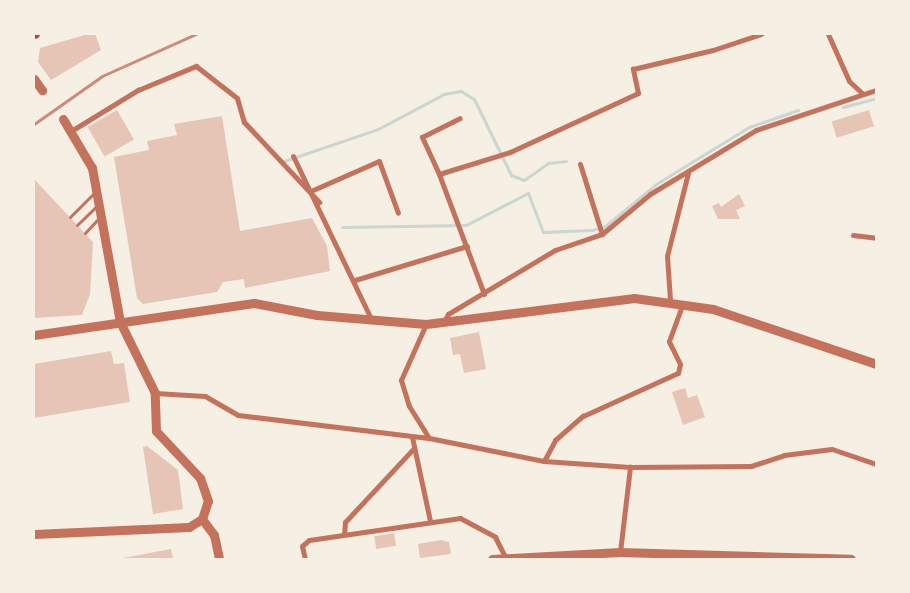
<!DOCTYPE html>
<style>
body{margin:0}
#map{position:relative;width:910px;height:593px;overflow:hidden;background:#f6efe4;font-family:"Open Sans",sans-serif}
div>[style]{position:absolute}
.stream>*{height:3px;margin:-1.5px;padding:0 1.5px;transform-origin:1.5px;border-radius:1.5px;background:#c9d6d2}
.building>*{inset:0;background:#e6c5b7;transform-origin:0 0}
.service>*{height:3px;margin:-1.5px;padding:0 1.5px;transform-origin:1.5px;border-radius:1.5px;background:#c5725c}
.minor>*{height:5px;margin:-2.5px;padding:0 2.5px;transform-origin:2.5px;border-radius:2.5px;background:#c5725c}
.tertiary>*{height:9px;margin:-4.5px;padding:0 4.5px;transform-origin:4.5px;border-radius:4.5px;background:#c5725c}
.primary>*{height:10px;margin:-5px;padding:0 5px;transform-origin:5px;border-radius:5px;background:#b5482f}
.rail>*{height:3px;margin:-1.5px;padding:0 1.5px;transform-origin:1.5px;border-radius:1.5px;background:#cf8b77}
span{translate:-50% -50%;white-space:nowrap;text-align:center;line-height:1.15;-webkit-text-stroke:4px #f6efe4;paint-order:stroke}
.frame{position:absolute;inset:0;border:35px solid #f6efe4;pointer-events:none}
</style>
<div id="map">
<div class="stream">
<div style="left:843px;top:107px;width:34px;rotate:-15deg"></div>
<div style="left:284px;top:161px;width:99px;rotate:-18.8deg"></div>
<div style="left:378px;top:129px;width:75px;rotate:-27.9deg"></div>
<div style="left:444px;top:94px;width:17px;rotate:-10deg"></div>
<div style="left:461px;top:91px;width:15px;rotate:32deg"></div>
<div style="left:474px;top:99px;width:85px;rotate:64deg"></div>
<div style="left:511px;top:175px;width:14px;rotate:21deg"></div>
<div style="left:524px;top:180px;width:29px;rotate:-35deg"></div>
<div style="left:548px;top:163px;width:18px;rotate:-6deg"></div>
<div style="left:342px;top:227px;width:124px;rotate:-0.9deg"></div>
<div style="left:466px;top:225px;width:70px;rotate:-27.3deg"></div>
<div style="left:528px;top:193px;width:42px;rotate:69deg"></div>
<div style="left:543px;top:232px;width:49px;rotate:-2.3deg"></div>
<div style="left:592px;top:230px;width:12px;rotate:-14deg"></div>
<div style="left:604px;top:227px;width:67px;rotate:-39.6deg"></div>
<div style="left:656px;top:184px;width:109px;rotate:-31.5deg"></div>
<div style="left:749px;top:127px;width:52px;rotate:-19.1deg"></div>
</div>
<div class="building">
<div style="clip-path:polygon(88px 34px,95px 34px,101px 50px,51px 80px,38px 62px,40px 48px)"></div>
<div style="left:117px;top:110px;width:34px;height:34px;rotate:60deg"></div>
<div style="left:869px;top:110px;width:17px;height:39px;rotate:73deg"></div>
<div style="clip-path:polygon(222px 116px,240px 231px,312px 218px,327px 246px,330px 271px,245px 288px,244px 279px,223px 282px,217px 292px,143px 304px,137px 298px,114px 157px,149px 150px,147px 141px,177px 135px,174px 124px)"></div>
<div style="clip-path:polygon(34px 179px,93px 242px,90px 294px,82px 315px,34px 318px)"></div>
<div style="clip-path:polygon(739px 194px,745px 206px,736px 210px,740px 219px,718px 219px,712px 206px,719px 203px,721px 207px)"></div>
<div style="clip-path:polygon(479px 332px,486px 369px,464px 373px,460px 354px,453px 355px,450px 338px)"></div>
<div style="clip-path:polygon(111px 351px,114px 364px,124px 363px,130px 402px,34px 418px,34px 364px)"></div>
<div style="clip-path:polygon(685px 388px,688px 398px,697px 395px,705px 417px,683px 425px,672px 392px)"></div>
<div style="clip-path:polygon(147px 446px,178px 470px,183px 509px,153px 514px,143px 447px)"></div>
<div style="left:394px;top:533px;width:13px;height:20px;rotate:81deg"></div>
<div style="clip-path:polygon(441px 540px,449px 542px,451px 554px,420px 558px,418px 544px)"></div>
<div style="clip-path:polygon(171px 549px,173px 559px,123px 559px,123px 558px)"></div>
</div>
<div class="service">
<div style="left:70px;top:217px;width:34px;rotate:-45deg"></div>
<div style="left:77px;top:225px;width:29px;rotate:-44deg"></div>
<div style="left:85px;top:233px;width:21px;rotate:-47deg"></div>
</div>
<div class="minor">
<div style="left:828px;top:34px;width:51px;rotate:65.9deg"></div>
<div style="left:849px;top:81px;width:18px;rotate:43deg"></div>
<div style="left:71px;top:131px;width:79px;rotate:-31.5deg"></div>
<div style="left:138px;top:90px;width:63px;rotate:-22.5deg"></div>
<div style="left:196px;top:66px;width:52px;rotate:38deg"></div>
<div style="left:237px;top:98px;width:25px;rotate:74deg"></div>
<div style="left:244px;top:122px;width:110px;rotate:46.8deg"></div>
<div style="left:293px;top:156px;width:183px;rotate:64.4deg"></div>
<div style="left:580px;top:164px;width:73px;rotate:72.6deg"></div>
<div style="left:439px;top:174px;width:41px;rotate:-114.7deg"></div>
<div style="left:422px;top:137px;width:42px;rotate:-26.6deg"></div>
<div style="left:313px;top:190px;width:72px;rotate:-23.7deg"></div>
<div style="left:379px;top:161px;width:55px;rotate:69.9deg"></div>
<div style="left:853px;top:235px;width:23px;rotate:7deg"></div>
<div style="left:355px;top:280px;width:117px;rotate:-16.9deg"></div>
<div style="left:484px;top:294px;width:128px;rotate:-110.6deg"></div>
<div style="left:439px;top:174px;width:74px;rotate:-17.2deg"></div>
<div style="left:510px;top:152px;width:141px;rotate:-24.7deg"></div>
<div style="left:638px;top:93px;width:25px;rotate:-102deg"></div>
<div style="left:633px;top:69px;width:82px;rotate:-13.4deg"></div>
<div style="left:713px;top:50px;width:51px;rotate:-18.4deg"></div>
<div style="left:670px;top:300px;width:44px;rotate:-93.9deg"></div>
<div style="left:667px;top:256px;width:86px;rotate:-75.8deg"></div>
<div style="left:444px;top:322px;width:9px;rotate:-63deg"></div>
<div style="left:448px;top:314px;width:125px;rotate:-30.9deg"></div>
<div style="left:555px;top:250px;width:50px;rotate:-18.8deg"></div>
<div style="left:602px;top:234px;width:62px;rotate:-39.8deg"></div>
<div style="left:650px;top:194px;width:124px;rotate:-31.1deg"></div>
<div style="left:756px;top:130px;width:126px;rotate:-18.4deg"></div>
<div style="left:426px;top:324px;width:61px;rotate:114.1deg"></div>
<div style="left:401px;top:380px;width:27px;rotate:73deg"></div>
<div style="left:409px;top:406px;width:38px;rotate:58deg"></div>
<div style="left:155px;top:393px;width:50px;rotate:3.4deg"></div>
<div style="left:205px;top:396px;width:38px;rotate:30deg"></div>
<div style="left:238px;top:415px;width:192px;rotate:6.9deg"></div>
<div style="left:429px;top:438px;width:117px;rotate:11.3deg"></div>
<div style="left:544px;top:461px;width:86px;rotate:4deg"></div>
<div style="left:630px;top:467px;width:121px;rotate:-0.5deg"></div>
<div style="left:751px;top:466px;width:35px;rotate:-18deg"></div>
<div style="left:784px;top:455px;width:48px;rotate:-7.1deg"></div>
<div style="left:832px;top:449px;width:46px;rotate:18.8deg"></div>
<div style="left:412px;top:437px;width:86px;rotate:77.9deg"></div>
<div style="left:544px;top:461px;width:24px;rotate:-62deg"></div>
<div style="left:555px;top:440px;width:37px;rotate:-41deg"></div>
<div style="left:583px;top:416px;width:104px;rotate:-24.4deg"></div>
<div style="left:678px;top:373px;width:9px;rotate:-77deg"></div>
<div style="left:680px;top:364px;width:25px;rotate:-116deg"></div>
<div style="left:669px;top:341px;width:40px;rotate:-69.8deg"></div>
<div style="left:344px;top:534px;width:12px;rotate:-85deg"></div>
<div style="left:345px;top:522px;width:101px;rotate:-47deg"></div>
<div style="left:620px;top:552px;width:86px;rotate:-83.3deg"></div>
<div style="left:305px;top:559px;width:13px;rotate:-103deg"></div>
<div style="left:302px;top:546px;width:9px;rotate:-41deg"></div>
<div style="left:309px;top:540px;width:153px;rotate:-8.3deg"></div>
<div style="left:460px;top:518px;width:40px;rotate:28deg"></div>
<div style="left:495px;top:537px;width:22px;rotate:63deg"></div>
</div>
<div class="tertiary">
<div style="left:34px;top:79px;width:14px;rotate:54deg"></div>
<div style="left:34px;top:335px;width:222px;rotate:-8.3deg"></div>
<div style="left:254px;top:303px;width:64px;rotate:10.8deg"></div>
<div style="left:317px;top:315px;width:109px;rotate:4.7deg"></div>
<div style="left:426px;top:324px;width:210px;rotate:-7.1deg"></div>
<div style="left:634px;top:298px;width:80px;rotate:7.9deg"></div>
<div style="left:713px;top:309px;width:172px;rotate:18.6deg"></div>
<div style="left:202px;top:519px;width:20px;rotate:53deg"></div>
<div style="left:214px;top:535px;width:25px;rotate:78deg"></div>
<div style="left:34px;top:534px;width:155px;rotate:-2.6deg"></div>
<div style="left:189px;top:527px;width:15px;rotate:-32deg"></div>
<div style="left:202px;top:519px;width:19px;rotate:-72deg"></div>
<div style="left:208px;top:501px;width:24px;rotate:-109deg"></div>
<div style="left:200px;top:478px;width:64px;rotate:-133.1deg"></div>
<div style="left:156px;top:431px;width:38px;rotate:-92deg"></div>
<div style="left:155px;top:393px;width:79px;rotate:-116.2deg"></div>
<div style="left:120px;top:322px;width:157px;rotate:-100.3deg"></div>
<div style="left:92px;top:168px;width:57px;rotate:-120.6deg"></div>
<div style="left:492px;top:559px;width:128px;rotate:-3.1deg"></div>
<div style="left:620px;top:552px;width:231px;rotate:1.7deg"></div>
</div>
<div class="primary">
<div style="left:34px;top:34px;width:1px"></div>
</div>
<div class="rail">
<div style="left:34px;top:124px;width:83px;rotate:-35.2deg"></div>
<div style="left:102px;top:76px;width:103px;rotate:-24.1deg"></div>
</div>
<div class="frame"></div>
</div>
